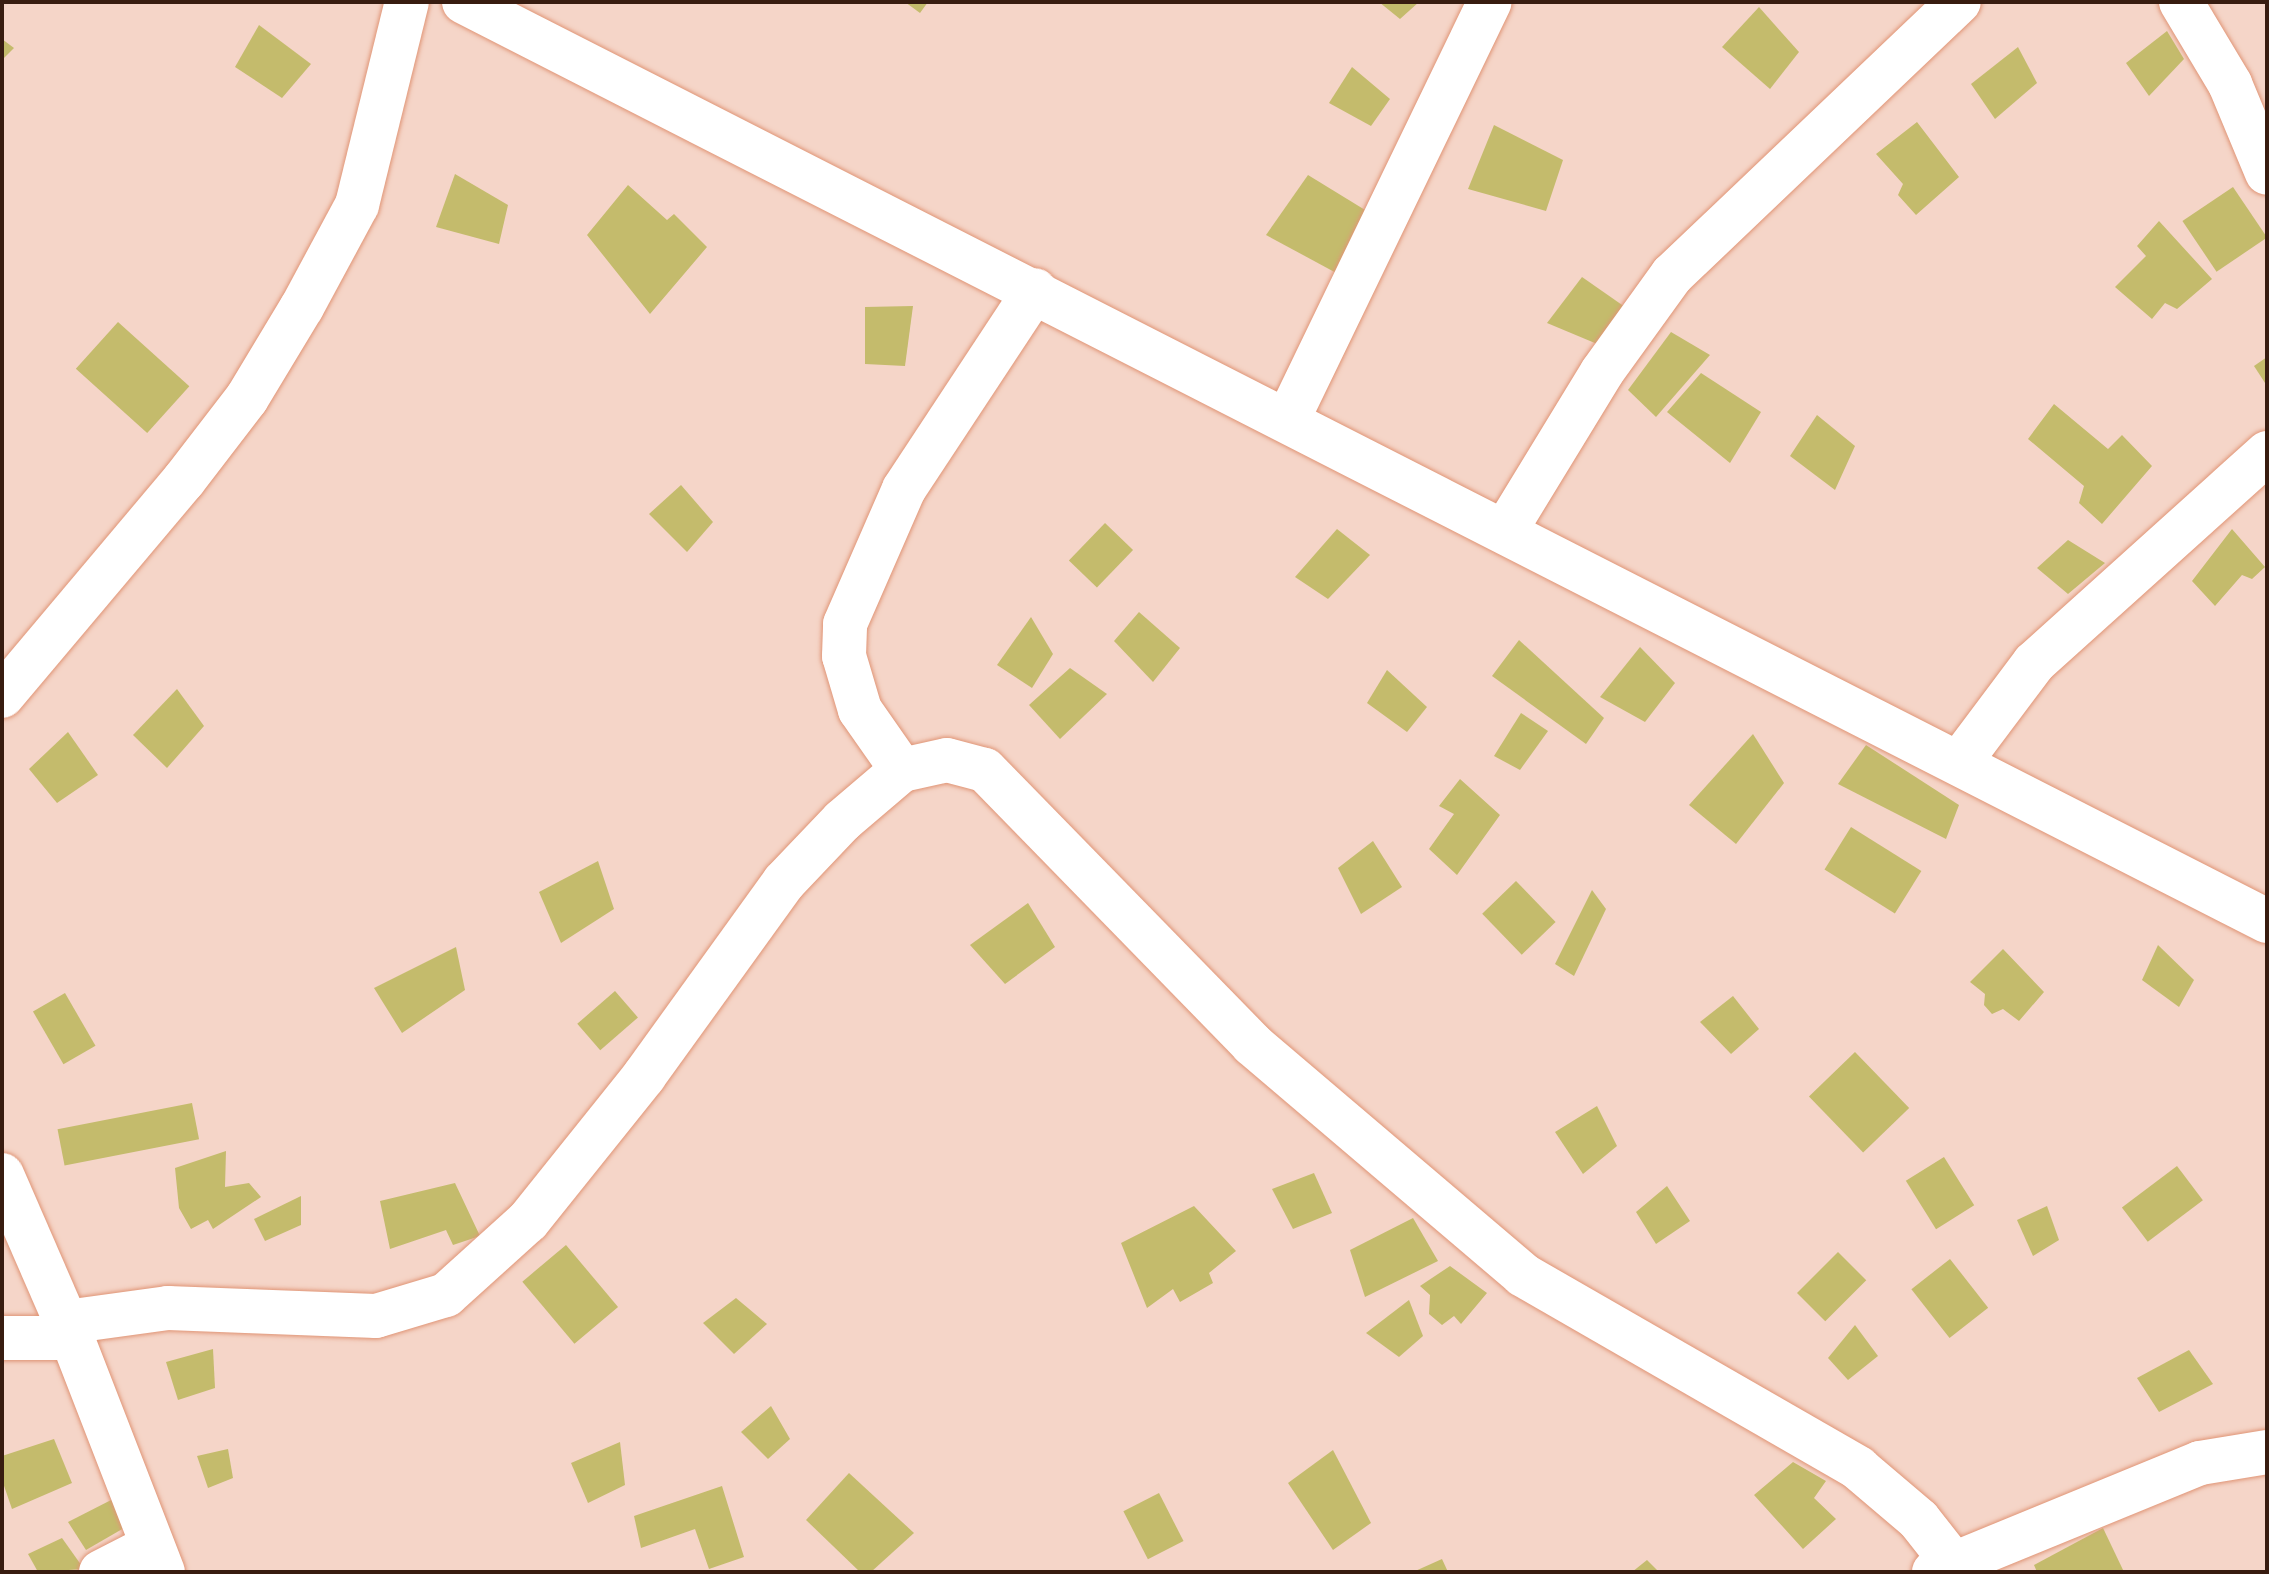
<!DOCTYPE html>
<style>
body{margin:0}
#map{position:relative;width:2269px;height:1574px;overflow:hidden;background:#f5d5c8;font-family:Raleway,sans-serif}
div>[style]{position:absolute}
.building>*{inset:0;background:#c4bb6c;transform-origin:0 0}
.roads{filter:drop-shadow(0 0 2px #e09576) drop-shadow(0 0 2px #e09576)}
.street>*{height:44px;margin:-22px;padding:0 22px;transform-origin:22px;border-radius:22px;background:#fff}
span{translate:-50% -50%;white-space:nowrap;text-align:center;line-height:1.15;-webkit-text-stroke:6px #f6e6df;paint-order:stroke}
.frame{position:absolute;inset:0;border:4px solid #381c10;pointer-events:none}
</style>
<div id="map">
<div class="building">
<div style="clip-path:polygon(905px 2px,928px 2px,920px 13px)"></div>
<div style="clip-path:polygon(1379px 2px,1419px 2px,1400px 19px)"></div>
<div style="clip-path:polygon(1759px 7px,1799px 52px,1770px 89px,1722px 47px)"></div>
<div style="clip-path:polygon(259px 25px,311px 64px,282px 98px,235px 67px)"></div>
<div style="clip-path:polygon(2167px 31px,2184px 59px,2149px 96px,2126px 63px)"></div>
<div style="clip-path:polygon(2px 39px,14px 48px,2px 60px)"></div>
<div style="clip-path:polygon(2018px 47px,2037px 83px,1995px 119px,1971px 84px)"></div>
<div style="clip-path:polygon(1352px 67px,1390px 99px,1371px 126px,1329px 103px)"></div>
<div style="clip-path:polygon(1917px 122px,1959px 177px,1916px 215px,1898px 195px,1903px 184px,1876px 154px)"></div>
<div style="clip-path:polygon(1494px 125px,1563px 160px,1546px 211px,1468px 189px)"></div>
<div style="clip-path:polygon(455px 174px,508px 205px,499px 244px,436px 227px)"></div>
<div style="clip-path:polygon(1308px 175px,1370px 213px,1340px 275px,1266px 235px)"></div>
<div style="clip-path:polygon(628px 185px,667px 220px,674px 214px,707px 247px,650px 314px,587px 235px)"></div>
<div style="left:2233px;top:187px;width:61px;height:61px;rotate:56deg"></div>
<div style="clip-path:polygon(2159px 221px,2212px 279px,2177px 309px,2165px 303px,2152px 319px,2115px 287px,2146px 256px,2137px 246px)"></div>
<div style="clip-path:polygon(1582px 277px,1625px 307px,1602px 346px,1547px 323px)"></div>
<div style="clip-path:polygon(913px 306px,905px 366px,865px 364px,865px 307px)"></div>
<div style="left:118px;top:322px;width:96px;height:63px;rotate:42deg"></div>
<div style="clip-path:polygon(1671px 332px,1710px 355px,1656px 417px,1628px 390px)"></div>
<div style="clip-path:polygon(2267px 357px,2267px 386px,2254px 366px)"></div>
<div style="clip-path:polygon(1701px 373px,1761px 412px,1730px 463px,1667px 412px)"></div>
<div style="clip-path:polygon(2054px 404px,2108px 449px,2122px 435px,2152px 466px,2102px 524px,2079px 503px,2084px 486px,2028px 439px)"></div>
<div style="clip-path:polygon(1817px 415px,1855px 446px,1835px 490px,1790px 456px)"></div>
<div style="clip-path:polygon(681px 485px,713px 522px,687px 552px,649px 514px)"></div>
<div style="left:1105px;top:523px;width:39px;height:52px;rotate:44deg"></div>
<div style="clip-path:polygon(1337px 529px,1370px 555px,1328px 599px,1295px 577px)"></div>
<div style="clip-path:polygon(2232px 529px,2265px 567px,2252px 579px,2242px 575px,2215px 606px,2192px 581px)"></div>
<div style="clip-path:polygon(2068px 540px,2105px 563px,2068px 594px,2037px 568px)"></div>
<div style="clip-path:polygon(1139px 612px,1180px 648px,1153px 682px,1114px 641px)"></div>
<div style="clip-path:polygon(1031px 617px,1053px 654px,1032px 688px,997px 665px)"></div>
<div style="clip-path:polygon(1519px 640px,1604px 718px,1586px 744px,1492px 676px)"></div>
<div style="clip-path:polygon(1640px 647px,1675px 683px,1645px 722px,1600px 697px)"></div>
<div style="clip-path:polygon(1070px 668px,1107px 694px,1060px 739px,1029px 705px)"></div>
<div style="clip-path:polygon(1387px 670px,1427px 707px,1407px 732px,1367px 703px)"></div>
<div style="clip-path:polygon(177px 689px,204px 726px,167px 768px,133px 735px)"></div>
<div style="clip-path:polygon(1521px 713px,1548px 731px,1520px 770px,1494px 756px)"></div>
<div style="clip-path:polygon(68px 732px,98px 775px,57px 803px,29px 769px)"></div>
<div style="clip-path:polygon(1753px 734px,1784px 783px,1736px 844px,1689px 805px)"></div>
<div style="clip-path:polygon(1866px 745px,1959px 805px,1946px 839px,1838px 784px)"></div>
<div style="clip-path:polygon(1460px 779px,1500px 815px,1457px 875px,1429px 849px,1454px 814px,1439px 806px)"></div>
<div style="left:1851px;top:827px;width:83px;height:50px;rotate:32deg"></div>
<div style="clip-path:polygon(1373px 841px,1402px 887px,1361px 914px,1338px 868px)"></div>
<div style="clip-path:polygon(598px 861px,614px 909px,561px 943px,539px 892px)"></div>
<div style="left:1516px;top:881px;width:57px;height:47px;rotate:46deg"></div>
<div style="clip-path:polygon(1592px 890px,1606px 909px,1574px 976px,1555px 964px)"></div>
<div style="clip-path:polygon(1028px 903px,1055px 947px,1005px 984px,970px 945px)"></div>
<div style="clip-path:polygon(2158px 945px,2194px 980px,2179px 1007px,2142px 980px)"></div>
<div style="clip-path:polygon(456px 947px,465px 990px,402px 1033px,374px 988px)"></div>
<div style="clip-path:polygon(2003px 949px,2044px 992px,2019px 1021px,2003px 1009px,1992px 1014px,1984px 1005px,1985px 994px,1970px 982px)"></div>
<div style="left:615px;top:991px;width:35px;height:50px;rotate:49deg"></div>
<div style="left:65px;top:993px;width:61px;height:37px;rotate:60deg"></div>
<div style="clip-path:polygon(1733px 996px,1759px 1029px,1731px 1054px,1700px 1022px)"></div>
<div style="left:1855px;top:1052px;width:78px;height:64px;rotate:46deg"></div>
<div style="left:192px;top:1103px;width:37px;height:137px;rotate:79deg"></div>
<div style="clip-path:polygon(1597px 1106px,1617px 1146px,1583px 1174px,1555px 1132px)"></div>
<div style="clip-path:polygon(226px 1151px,225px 1187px,249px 1183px,261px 1197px,213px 1229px,208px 1220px,191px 1229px,179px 1208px,175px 1168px)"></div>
<div style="left:1944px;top:1157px;width:57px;height:45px;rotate:58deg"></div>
<div style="left:2177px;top:1166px;width:43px;height:69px;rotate:53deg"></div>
<div style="clip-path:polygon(1314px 1173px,1332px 1213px,1293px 1229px,1272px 1189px)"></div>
<div style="clip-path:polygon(455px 1183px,480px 1236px,453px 1245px,446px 1230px,390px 1249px,380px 1201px)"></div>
<div style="clip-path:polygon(1667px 1186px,1690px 1221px,1656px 1244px,1636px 1212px)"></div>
<div style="clip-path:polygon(301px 1196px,301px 1225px,265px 1241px,254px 1219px)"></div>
<div style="clip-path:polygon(1194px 1206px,1236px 1251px,1209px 1273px,1213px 1283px,1180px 1302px,1173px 1289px,1147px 1308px,1121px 1243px)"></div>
<div style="clip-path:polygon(2047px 1206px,2059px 1240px,2033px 1256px,2017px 1220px)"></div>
<div style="clip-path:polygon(1413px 1218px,1438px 1261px,1365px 1297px,1350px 1250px)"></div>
<div style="left:566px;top:1245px;width:81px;height:57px;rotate:50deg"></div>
<div style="left:1838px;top:1252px;width:40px;height:58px;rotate:45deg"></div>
<div style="left:1950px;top:1259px;width:62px;height:49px;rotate:52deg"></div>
<div style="clip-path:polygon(1450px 1266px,1487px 1293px,1461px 1324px,1454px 1316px,1442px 1325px,1429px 1314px,1430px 1295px,1420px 1286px)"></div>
<div style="clip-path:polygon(736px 1298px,767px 1324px,734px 1354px,703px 1323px)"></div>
<div style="clip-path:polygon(1409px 1300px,1423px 1336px,1399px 1357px,1366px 1333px)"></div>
<div style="clip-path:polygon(1855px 1325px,1878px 1356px,1848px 1380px,1828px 1358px)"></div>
<div style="clip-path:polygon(213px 1349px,215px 1388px,178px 1400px,166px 1362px)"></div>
<div style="clip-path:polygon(2189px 1350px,2213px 1384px,2159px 1412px,2137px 1378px)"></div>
<div style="clip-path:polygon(771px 1406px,790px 1439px,768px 1459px,741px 1432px)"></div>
<div style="clip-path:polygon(54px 1439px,72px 1483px,12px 1509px,2px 1480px,2px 1456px)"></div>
<div style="clip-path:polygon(620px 1442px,625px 1485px,588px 1503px,571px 1463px)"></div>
<div style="clip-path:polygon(228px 1449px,233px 1478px,208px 1488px,197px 1456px)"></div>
<div style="clip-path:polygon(1333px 1450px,1371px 1523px,1333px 1550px,1288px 1483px)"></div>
<div style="clip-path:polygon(1793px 1462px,1826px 1481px,1814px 1498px,1836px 1519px,1803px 1549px,1754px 1495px)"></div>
<div style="clip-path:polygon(849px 1473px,914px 1533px,871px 1572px,860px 1572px,806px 1520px)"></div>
<div style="clip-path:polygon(722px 1486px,744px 1557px,709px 1569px,695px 1529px,641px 1548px,634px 1516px)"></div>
<div style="left:1159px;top:1493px;width:54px;height:40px;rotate:63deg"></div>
<div style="clip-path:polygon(117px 1497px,124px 1528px,86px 1550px,68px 1522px)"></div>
<div style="clip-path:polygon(2103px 1528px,2124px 1572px,2037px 1572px,2034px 1565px)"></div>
<div style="clip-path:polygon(62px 1538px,84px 1569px,38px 1572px,28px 1554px)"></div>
<div style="clip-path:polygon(1442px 1559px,1448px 1572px,1413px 1572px)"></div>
<div style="clip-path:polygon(1647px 1560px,1659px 1572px,1632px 1572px)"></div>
</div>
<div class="roads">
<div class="street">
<div style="left:464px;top:2px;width:2024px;rotate:27.01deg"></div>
<div style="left:2181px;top:2px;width:96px;rotate:59.1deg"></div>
<div style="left:2230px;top:84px;width:96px;rotate:67.4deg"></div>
<div style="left:1288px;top:419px;width:463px;rotate:-64.2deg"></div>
<div style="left:1505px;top:531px;width:186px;rotate:-58.6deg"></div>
<div style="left:1602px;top:372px;width:120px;rotate:-54.2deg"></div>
<div style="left:1672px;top:275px;width:396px;rotate:-43.6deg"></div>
<div style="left:2px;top:696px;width:282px;rotate:-49.9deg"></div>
<div style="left:184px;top:480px;width:103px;rotate:-52.5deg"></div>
<div style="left:247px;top:398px;width:106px;rotate:-58.9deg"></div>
<div style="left:302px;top:307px;width:116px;rotate:-61.7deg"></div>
<div style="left:357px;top:205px;width:209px;rotate:-76.2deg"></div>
<div style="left:1959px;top:763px;width:125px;rotate:-53.1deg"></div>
<div style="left:2034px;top:663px;width:314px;rotate:-42deg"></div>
<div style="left:902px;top:770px;width:46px;rotate:-12.5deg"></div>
<div style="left:947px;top:760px;width:39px;rotate:15deg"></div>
<div style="left:985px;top:770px;width:383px;rotate:45.7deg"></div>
<div style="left:1252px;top:1044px;width:356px;rotate:40.4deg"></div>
<div style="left:1523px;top:1275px;width:387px;rotate:29.9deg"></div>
<div style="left:1858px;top:1468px;width:80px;rotate:40.4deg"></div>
<div style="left:1919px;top:1520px;width:66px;rotate:51.7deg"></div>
<div style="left:2px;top:1175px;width:160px;rotate:66.5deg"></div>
<div style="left:66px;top:1322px;width:268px;rotate:68.8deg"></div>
<div style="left:66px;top:1322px;width:103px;rotate:-7.8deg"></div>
<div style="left:168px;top:1308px;width:208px;rotate:2.2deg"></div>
<div style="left:376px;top:1316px;width:73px;rotate:-16.7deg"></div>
<div style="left:446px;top:1295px;width:110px;rotate:-42.1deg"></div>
<div style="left:528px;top:1221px;width:186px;rotate:-51.3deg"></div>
<div style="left:644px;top:1076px;width:239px;rotate:-54.2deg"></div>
<div style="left:784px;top:882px;width:84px;rotate:-46.4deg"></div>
<div style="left:842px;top:821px;width:79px;rotate:-40.4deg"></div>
<div style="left:902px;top:770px;width:73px;rotate:-125deg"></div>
<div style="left:860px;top:710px;width:56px;rotate:-106.5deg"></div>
<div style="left:844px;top:656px;width:32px;rotate:-88deg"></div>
<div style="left:845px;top:624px;width:147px;rotate:-66.4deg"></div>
<div style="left:904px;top:489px;width:238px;rotate:-56.6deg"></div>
<div style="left:2px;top:1338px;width:69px"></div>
<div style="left:101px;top:1572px;width:57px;rotate:-27deg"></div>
<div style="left:1934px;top:1572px;width:287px;rotate:-22.3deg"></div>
<div style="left:2200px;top:1463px;width:68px;rotate:-9.3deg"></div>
</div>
</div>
<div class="frame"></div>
</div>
